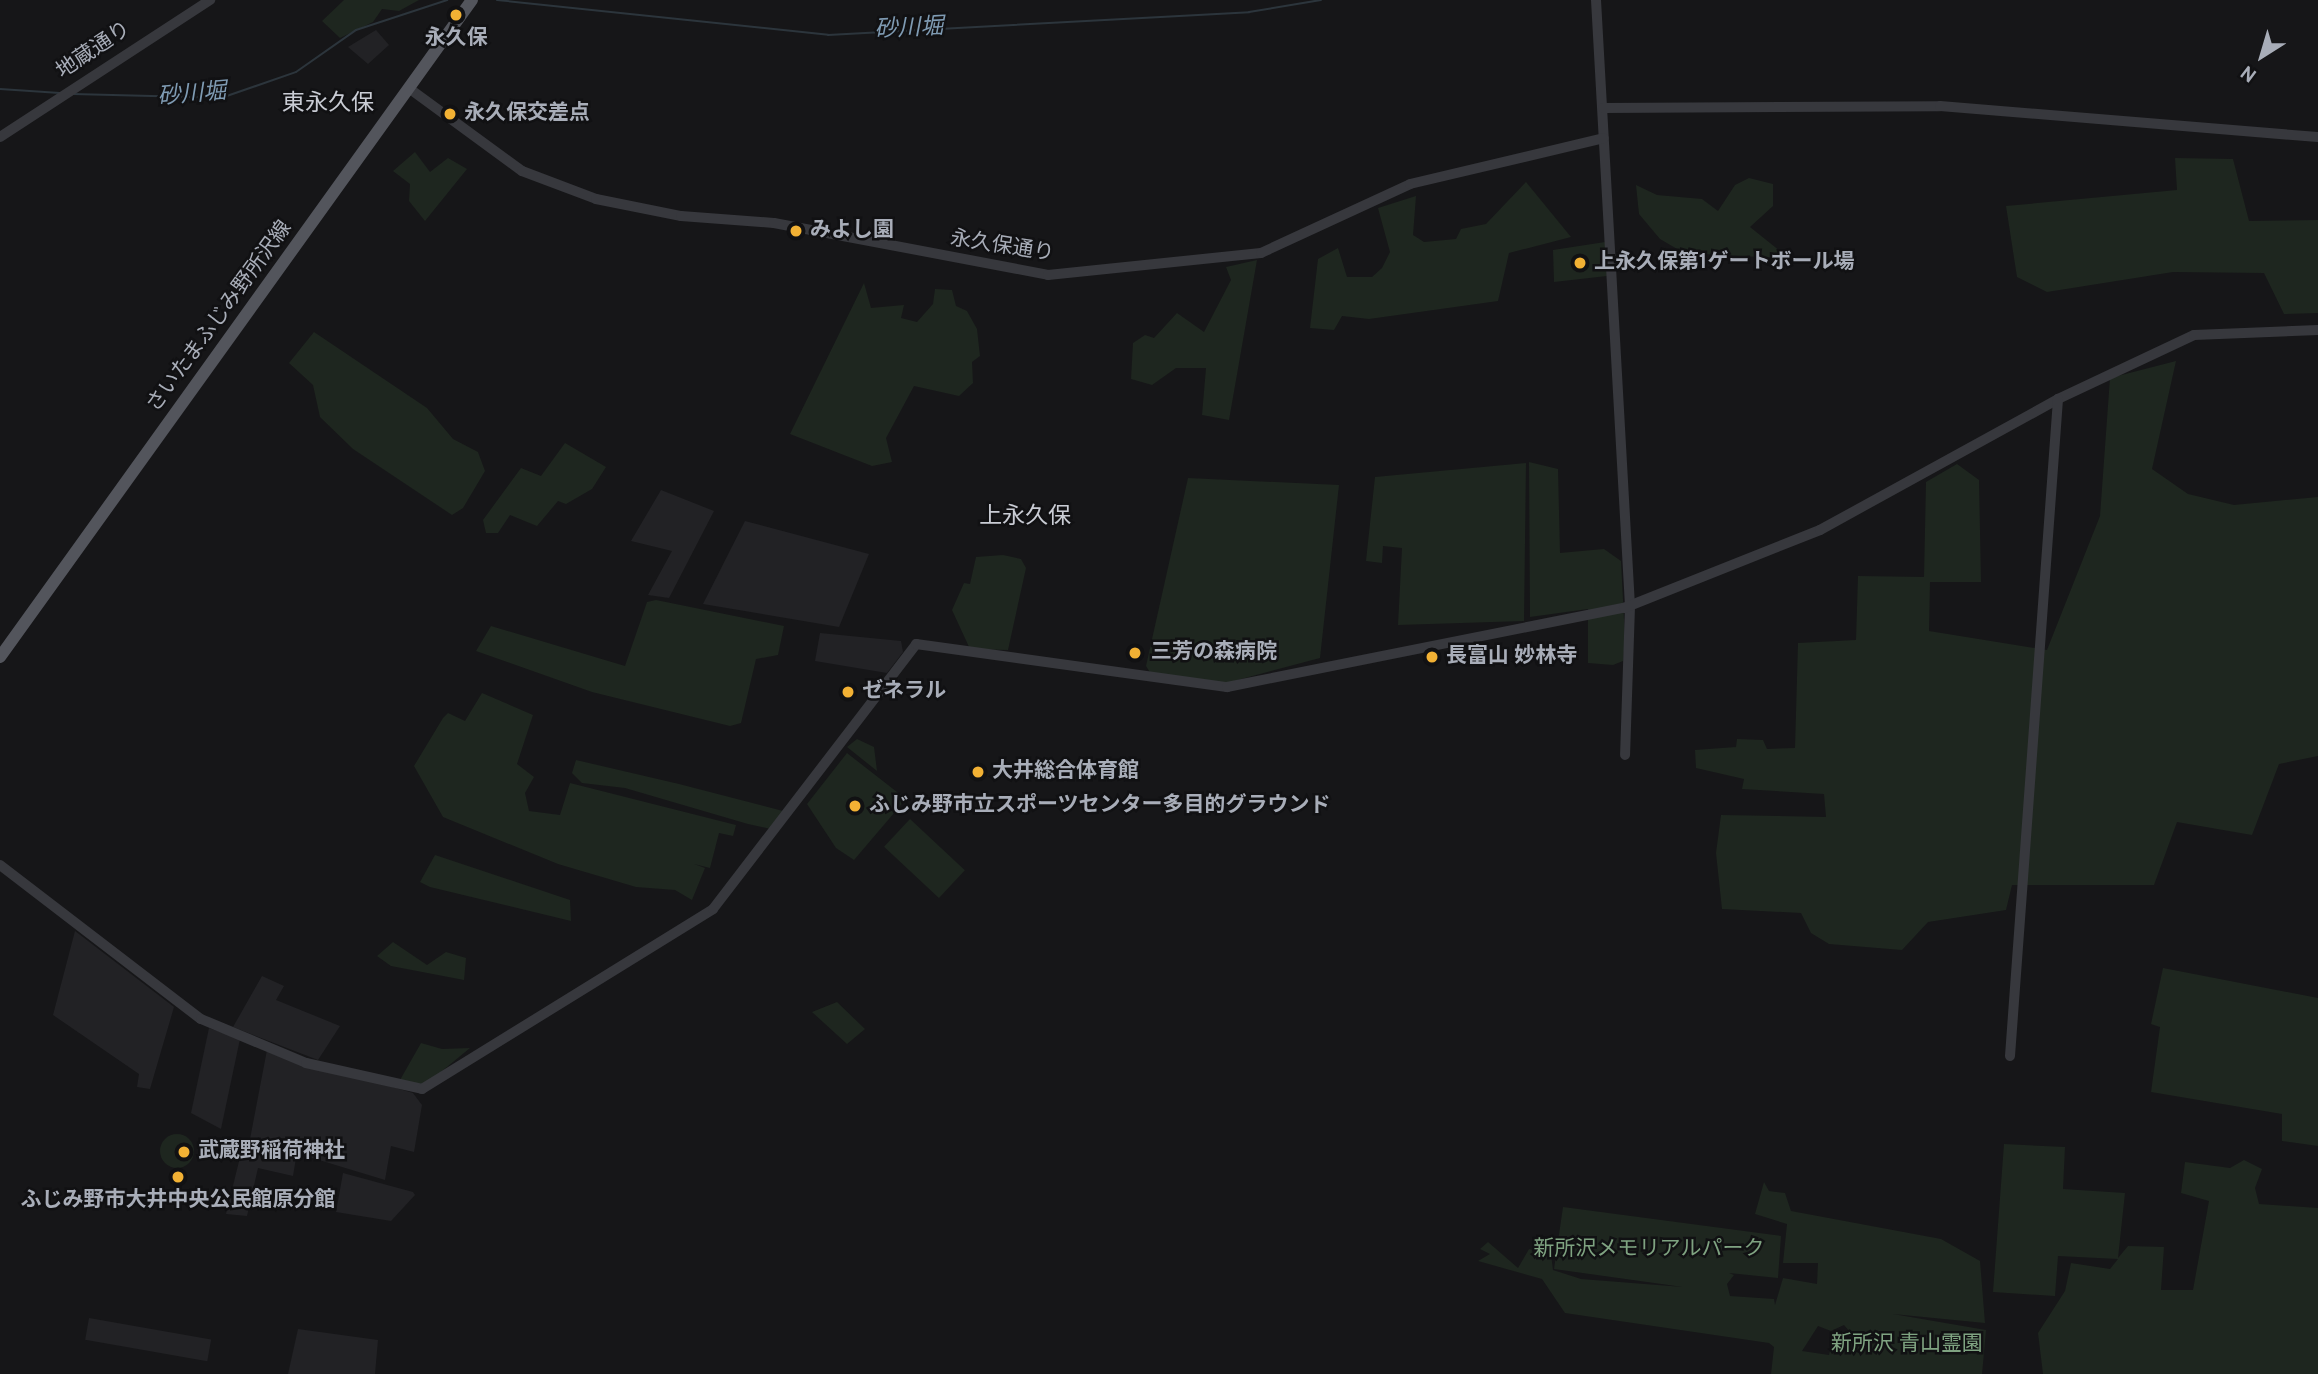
<!DOCTYPE html>
<meta charset="utf-8">
<style>
body{margin:0}
#map{position:relative;width:2318px;height:1374px;overflow:hidden;background:#161618;font-family:Overpass,"Noto Sans JP",sans-serif}
div>[style]{position:absolute}
.built>*{inset:0;background:#222225;transform-origin:0 0}
.green>*{inset:0;background:#1e261f;transform-origin:0 0}
.round{border-radius:50%}
.stream>*{height:2px;margin:-1px;padding:0 1px;transform-origin:1px;border-radius:1px;background:#2c353c}
.minor>*{height:10px;margin:-5px;padding:0 5px;transform-origin:5px;border-radius:5px;background:#37383d}
.major>*{height:12px;margin:-6px;padding:0 6px;transform-origin:6px;border-radius:6px;background:#53555c}
.dots>*{width:19px;height:19px;translate:-50% -50%;box-sizing:border-box;border:4px solid #111113;border-radius:50%}
span{translate:-50% -50%;white-space:nowrap;text-align:center;line-height:1.15;-webkit-text-stroke:5px #111113;paint-order:stroke}
.poi-label{font-size:21px;color:#a8adb8;font-weight:700}
.left{translate:0 -50%;text-align:left}
.street-label{font-size:21px;color:#a8adb8}
.park-label{font-size:21px;color:#7fa381}
.water-label{font-size:23px;color:#7f9bb3;font-style:italic}
.neighbourhood-label{font-size:23px;color:#c9ccd4}
.north{position:absolute;left:2227px;top:21px;width:70px;height:70px;-webkit-text-stroke:5px #111113;paint-order:stroke;rotate:217deg;font-size:19px;font-weight:700;line-height:28px;text-align:center;color:#a8adb8}
.north::after{content:'';display:block;margin:auto;width:24px;height:32px;background:#a8adb8;clip-path:polygon(50% 0,100% 100%,50% 72%,0 100%)}
</style>
<div id="map">
<div class="built">
<div style="clip-path:polygon(376px 30px,389px 45px,368px 64px,348px 47px)"></div>
<div style="clip-path:polygon(661px 490px,714px 511px,669px 598px,648px 595px,672px 551px,631px 541px)"></div>
<div style="clip-path:polygon(745px 521px,869px 554px,839px 627px,703px 604px)"></div>
<div style="clip-path:polygon(820px 633px,901px 641px,903px 652px,887px 673px,815px 661px)"></div>
<div style="clip-path:polygon(75px 931px,174px 1007px,150px 1089px,137px 1087px,139px 1074px,53px 1015px)"></div>
<div style="clip-path:polygon(262px 976px,284px 986px,276px 1000px,340px 1026px,318px 1060px,233px 1027px)"></div>
<div style="clip-path:polygon(209px 1028px,240px 1039px,221px 1129px,191px 1113px)"></div>
<div style="clip-path:polygon(267px 1050px,413px 1093px,422px 1105px,414px 1152px,391px 1146px,385px 1180px,250px 1139px)"></div>
<div style="clip-path:polygon(244px 1141px,296px 1158px,293px 1176px,258px 1168px,247px 1216px,226px 1214px)"></div>
<div style="clip-path:polygon(343px 1173px,413px 1192px,415px 1195px,391px 1221px,336px 1212px)"></div>
<div style="left:89px;top:1318px;width:124px;height:22px;rotate:10deg"></div>
<div style="clip-path:polygon(298px 1329px,378px 1340px,375px 1374px,288px 1374px)"></div>
</div>
<div class="green">
<div style="clip-path:polygon(344px 0,419px 0,399px 11px,382px 9px,373px 22px,340px 38px,322px 21px)"></div>
<div style="clip-path:polygon(415px 152px,430px 172px,448px 158px,467px 169px,425px 221px,409px 201px,410px 184px,393px 171px)"></div>
<div style="clip-path:polygon(2175px 158px,2233px 159px,2249px 221px,2318px 220px,2318px 313px,2284px 314px,2264px 273px,2173px 272px,2047px 292px,2017px 277px,2006px 206px,2177px 190px)"></div>
<div style="clip-path:polygon(1749px 178px,1773px 184px,1773px 206px,1750px 227px,1780px 251px,1778px 258px,1684px 253px,1660px 239px,1639px 214px,1636px 185px,1657px 195px,1702px 199px,1718px 211px,1735px 185px)"></div>
<div style="clip-path:polygon(1526px 182px,1571px 237px,1509px 253px,1498px 301px,1369px 319px,1342px 316px,1334px 330px,1310px 328px,1318px 259px,1338px 248px,1347px 277px,1372px 277px,1382px 268px,1390px 252px,1378px 208px,1416px 196px,1413px 235px,1424px 242px,1456px 239px,1461px 229px,1486px 224px)"></div>
<div style="clip-path:polygon(1605px 242px,1607px 276px,1554px 282px,1553px 250px)"></div>
<div style="clip-path:polygon(1257px 260px,1229px 420px,1202px 415px,1206px 368px,1176px 368px,1152px 385px,1131px 379px,1133px 343px,1145px 335px,1154px 338px,1177px 313px,1204px 332px,1231px 280px,1226px 267px)"></div>
<div style="clip-path:polygon(864px 283px,871px 308px,904px 305px,901px 318px,917px 322px,933px 304px,935px 289px,952px 290px,956px 306px,967px 311px,977px 329px,980px 356px,972px 362px,973px 383px,959px 396px,914px 386px,886px 438px,892px 462px,872px 466px,790px 434px)"></div>
<div style="clip-path:polygon(314px 332px,427px 408px,453px 439px,478px 452px,485px 471px,463px 508px,452px 515px,353px 449px,320px 417px,313px 385px,289px 363px)"></div>
<div style="clip-path:polygon(2176px 361px,2152px 469px,2188px 494px,2234px 505px,2318px 497px,2318px 756px,2279px 764px,2252px 835px,2177px 822px,2154px 885px,2012px 885px,2006px 910px,1928px 922px,1902px 950px,1829px 944px,1811px 933px,1801px 913px,1722px 909px,1716px 853px,1721px 815px,1826px 817px,1824px 794px,1742px 789px,1744px 779px,1696px 768px,1695px 750px,1736px 747px,1737px 739px,1763px 740px,1767px 749px,1795px 748px,1798px 643px,1856px 640px,1858px 576px,1924px 577px,1926px 482px,1957px 464px,1979px 480px,1981px 582px,1930px 582px,1929px 631px,2047px 650px,2100px 516px,2110px 378px)"></div>
<div style="clip-path:polygon(565px 443px,606px 467px,592px 489px,566px 504px,558px 501px,537px 526px,510px 515px,498px 533px,486px 533px,483px 520px,521px 468px,541px 476px)"></div>
<div style="clip-path:polygon(1529px 462px,1558px 469px,1560px 553px,1604px 549px,1621px 561px,1625px 639px,1623px 661px,1613px 665px,1588px 663px,1588px 609px,1530px 617px)"></div>
<div style="clip-path:polygon(1526px 463px,1524px 621px,1398px 625px,1402px 548px,1383px 546px,1382px 563px,1366px 561px,1375px 477px)"></div>
<div style="clip-path:polygon(1188px 478px,1339px 485px,1320px 658px,1219px 685px,1151px 674px,1146px 666px)"></div>
<div style="clip-path:polygon(1003px 555px,1021px 559px,1026px 568px,1008px 650px,970px 649px,952px 610px,964px 583px,970px 584px,976px 557px)"></div>
<div style="clip-path:polygon(656px 600px,784px 626px,778px 655px,756px 659px,741px 723px,730px 726px,592px 692px,476px 651px,491px 626px,625px 666px,647px 602px)"></div>
<div style="clip-path:polygon(482px 693px,533px 715px,517px 764px,534px 777px,525px 793px,529px 811px,560px 815px,570px 783px,736px 825px,733px 836px,719px 833px,710px 868px,694px 864px,705px 868px,692px 900px,675px 890px,636px 887px,558px 864px,443px 817px,414px 766px,443px 718px,448px 713px,465px 721px)"></div>
<div style="clip-path:polygon(857px 739px,874px 747px,877px 771px,847px 747px)"></div>
<div style="clip-path:polygon(847px 753px,906px 799px,854px 860px,836px 848px,807px 804px)"></div>
<div style="clip-path:polygon(576px 760px,679px 784px,783px 811px,771px 829px,748px 824px,625px 788px,582px 783px,572px 773px)"></div>
<div style="left:910px;top:819px;width:75px;height:38px;rotate:43deg"></div>
<div style="clip-path:polygon(435px 855px,570px 900px,571px 921px,430px 887px,420px 882px)"></div>
<div style="clip-path:polygon(393px 942px,427px 965px,446px 952px,466px 958px,464px 980px,391px 966px,377px 956px)"></div>
<div style="clip-path:polygon(2163px 968px,2318px 998px,2318px 1146px,2282px 1141px,2282px 1114px,2151px 1092px,2160px 1027px,2151px 1024px)"></div>
<div style="clip-path:polygon(837px 1002px,865px 1029px,847px 1044px,812px 1012px)"></div>
<div style="clip-path:polygon(421px 1043px,442px 1049px,470px 1048px,425px 1085px,400px 1080px)"></div>
<div class="round" style="left:160px;top:1134px;width:34px;height:34px"></div>
<div style="clip-path:polygon(2004px 1144px,2065px 1147px,2063px 1189px,2125px 1193px,2118px 1258px,2128px 1246px,2164px 1247px,2161px 1290px,2193px 1290px,2209px 1201px,2181px 1193px,2185px 1162px,2230px 1168px,2244px 1160px,2262px 1169px,2255px 1188px,2259px 1204px,2318px 1208px,2318px 1374px,2043px 1374px,2038px 1333px,2065px 1291px,2071px 1263px,2110px 1269px,2118px 1259px,2058px 1256px,2055px 1296px,1993px 1292px)"></div>
<div style="clip-path:polygon(evenodd,1764px 1182px,1769px 1191px,1785px 1193px,1791px 1211px,1941px 1239px,1980px 1261px,1985px 1323px,1893px 1314px,1986px 1330px,1982px 1374px,1771px 1374px,1774px 1347px,1769px 1343px,1565px 1313px,1542px 1279px,1478px 1261px,1490px 1254px,1480px 1249px,1488px 1242px,1518px 1268px,1529px 1249px,1551px 1254px,1553px 1270px,1581px 1279px,1683px 1287px,1554px 1269px,1563px 1207px,1781px 1236px,1778px 1278px,1729px 1273px,1734px 1275px,1727px 1284px,1730px 1296px,1774px 1299px,1775px 1305px,1783px 1278px,1817px 1284px,1818px 1263px,1783px 1263px,1787px 1224px,1755px 1214px,1764px 1182px,1844px 1325px,1850px 1332px,1835px 1330px,1829px 1355px,1802px 1351px,1818px 1326px,1831px 1331px,1844px 1325px)"></div>
</div>
<div class="stream">
<div style="left:497px;top:0;width:333px;rotate:6deg"></div>
<div style="left:828px;top:35px;width:422px;rotate:-3.1deg"></div>
<div style="left:1249px;top:12px;width:73px;rotate:-9.5deg"></div>
<div style="left:0;top:89px;width:60px;rotate:3.8deg"></div>
<div style="left:73px;top:94px;width:148px;rotate:1.5deg"></div>
<div style="left:221px;top:98px;width:79px;rotate:-19.1deg"></div>
<div style="left:296px;top:72px;width:73px;rotate:-35deg"></div>
<div style="left:356px;top:30px;width:96px;rotate:-18.2deg"></div>
</div>
<div class="minor">
<div style="left:1596px;top:0;width:607px;rotate:86.79deg"></div>
<div style="left:1630px;top:606px;width:149px;rotate:91.9deg"></div>
<div style="left:410px;top:89px;width:139px;rotate:36.2deg"></div>
<div style="left:522px;top:171px;width:79px;rotate:20.7deg"></div>
<div style="left:596px;top:199px;width:87px;rotate:11.3deg"></div>
<div style="left:681px;top:216px;width:93px;rotate:4.3deg"></div>
<div style="left:774px;top:223px;width:279px;rotate:10.7deg"></div>
<div style="left:1048px;top:275px;width:214px;rotate:-5.9deg"></div>
<div style="left:1261px;top:253px;width:164px;rotate:-24.8deg"></div>
<div style="left:1410px;top:184px;width:199px;rotate:-13.3deg"></div>
<div style="left:1603px;top:108px;width:337px;rotate:-0.3deg"></div>
<div style="left:1940px;top:106px;width:379px;rotate:4.7deg"></div>
<div style="left:0;top:137px;width:251px;rotate:-33.1deg"></div>
<div style="left:0;top:865px;width:253px;rotate:37.5deg"></div>
<div style="left:201px;top:1019px;width:114px;rotate:22.7deg"></div>
<div style="left:306px;top:1063px;width:119px;rotate:12.6deg"></div>
<div style="left:422px;top:1089px;width:342px;rotate:-31.7deg"></div>
<div style="left:713px;top:909px;width:334px;rotate:-52.5deg"></div>
<div style="left:916px;top:644px;width:314px;rotate:7.9deg"></div>
<div style="left:1227px;top:687px;width:405px;rotate:-11.3deg"></div>
<div style="left:1624px;top:608px;width:211px;rotate:-21.7deg"></div>
<div style="left:1820px;top:530px;width:272px;rotate:-28.8deg"></div>
<div style="left:2058px;top:399px;width:150px;rotate:-25.2deg"></div>
<div style="left:2194px;top:335px;width:124px;rotate:-2.3deg"></div>
<div style="left:2010px;top:1056px;width:659px;rotate:-85.82deg"></div>
</div>
<div class="major">
<div style="left:0;top:657px;width:809px;rotate:-54.31deg"></div>
</div>
<div class="dots">
<div style="left:456px;top:15px;background:#f2b134"></div>
<div style="left:450px;top:114px;background:#f2b134"></div>
<div style="left:796px;top:231px;background:#f2b134"></div>
<div style="left:1580px;top:263px;background:#f2b134"></div>
<div style="left:1135px;top:653px;background:#f2b134"></div>
<div style="left:1432px;top:657px;background:#f2b134"></div>
<div style="left:848px;top:692px;background:#f2b134"></div>
<div style="left:978px;top:772px;background:#f2b134"></div>
<div style="left:855px;top:806px;background:#f2b134"></div>
<div style="left:184px;top:1152px;background:#f2b134"></div>
<div style="left:178px;top:1177px;background:#f2b134"></div>
</div>
<div class="poi-label">
<span style="left:456px;top:39px">永久保</span>
<span class="left" style="left:464px;top:114px">永久保交差点</span>
<span class="left" style="left:810px;top:231px">みよし園</span>
<span class="left" style="left:1594px;top:263px">上永久保第1ゲートボール場</span>
<span class="left" style="left:1151px;top:653px">三芳の森病院</span>
<span class="left" style="left:1446px;top:657px">長富山 妙林寺</span>
<span class="left" style="left:862px;top:692px">ゼネラル</span>
<span class="left" style="left:992px;top:772px">大井総合体育館</span>
<span class="left" style="left:869px;top:806px">ふじみ野市⽴スポーツセンター多⽬的グラウンド</span>
<span class="left" style="left:198px;top:1152px">武蔵野稲荷神社</span>
<span style="left:178px;top:1201px">ふじみ野市大井中央公民館原分館</span>
</div>
<div class="street-label">
<span style="left:94px;top:51px;rotate:-34deg">地蔵通り</span>
<span style="left:1002px;top:247px;rotate:9deg">永久保通り</span>
<span style="left:220px;top:317px;rotate:-54deg">さいたまふじみ野所沢線</span>
</div>
<div class="park-label">
<span style="left:1649px;top:1250px">新所沢メモリアルパーク</span>
<span style="left:1907px;top:1345px">新所沢 青山霊園</span>
</div>
<div class="water-label">
<span style="left:909px;top:30px;rotate:-3deg">砂川堀</span>
<span style="left:192px;top:96px;rotate:-5deg">砂川堀</span>
</div>
<div class="neighbourhood-label">
<span style="left:328px;top:105px">東永久保</span>
<span style="left:1025px;top:518px">上永久保</span>
</div>
<div class="north">N</div>
</div>
